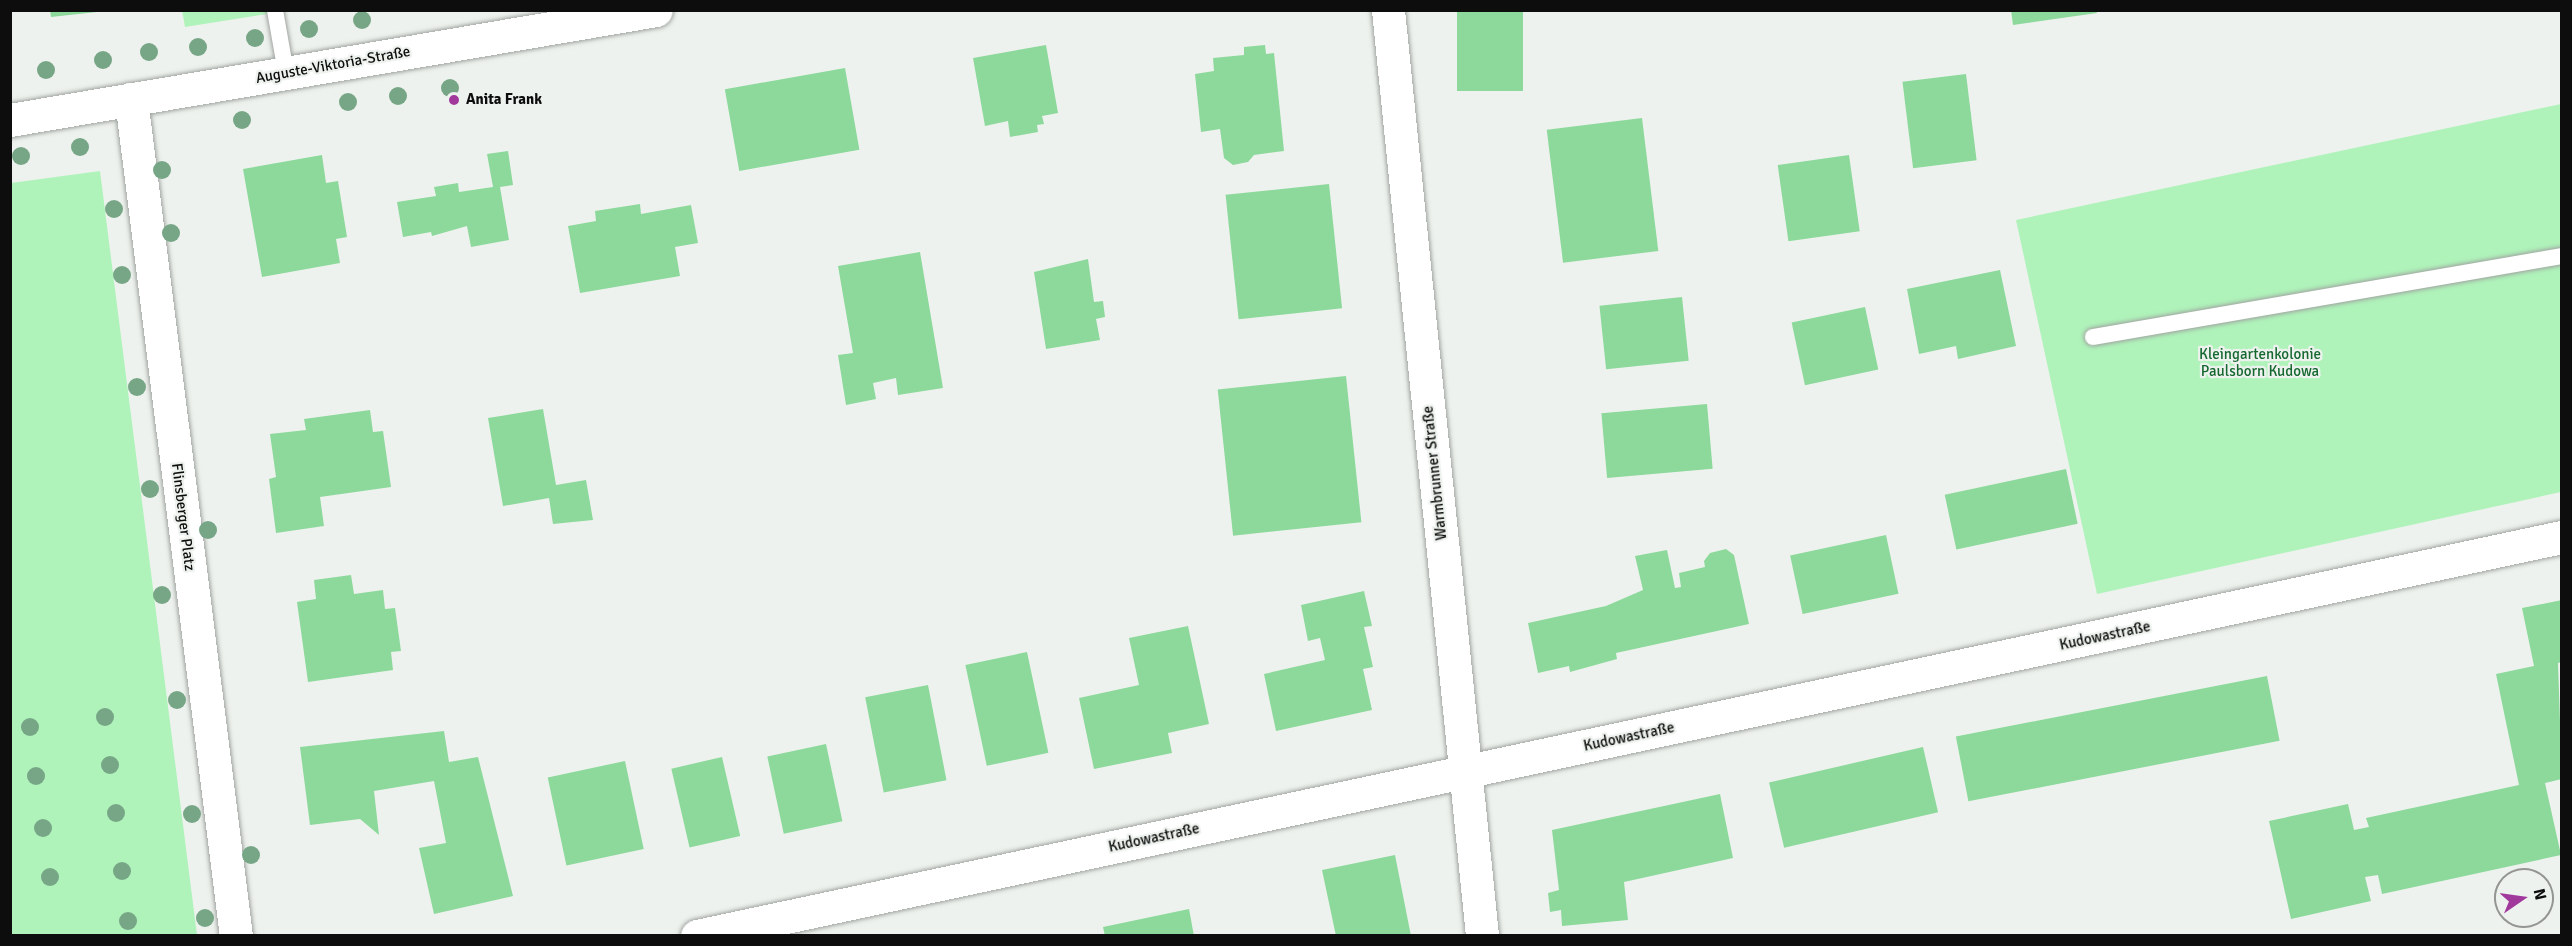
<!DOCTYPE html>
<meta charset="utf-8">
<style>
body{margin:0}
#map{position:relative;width:2572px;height:946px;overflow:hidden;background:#eef2ee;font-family:Signika,sans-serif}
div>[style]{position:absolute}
.green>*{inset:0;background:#aff3ba}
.building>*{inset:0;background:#8cd99b;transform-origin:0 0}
.roads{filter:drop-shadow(0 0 2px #a1a5a1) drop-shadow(0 0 2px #a1a5a1)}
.service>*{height:16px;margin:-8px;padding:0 8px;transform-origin:8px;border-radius:8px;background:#fff}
.minor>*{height:33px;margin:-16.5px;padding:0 16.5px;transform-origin:16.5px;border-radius:16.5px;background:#fff}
.trees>*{width:18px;height:18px;margin:-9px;border-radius:50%;background:#77a686}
.dots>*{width:16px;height:16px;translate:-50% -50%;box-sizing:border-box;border:3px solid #eef2ee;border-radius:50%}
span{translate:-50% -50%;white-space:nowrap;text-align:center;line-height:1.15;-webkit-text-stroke:4.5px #eef2ee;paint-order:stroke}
.street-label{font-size:15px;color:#0c0d0c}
.poi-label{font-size:15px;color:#0c0d0c;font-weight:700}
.left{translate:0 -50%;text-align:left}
.park-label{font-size:15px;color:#156830}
.frame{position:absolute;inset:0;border:12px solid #0c0d0c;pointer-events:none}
.north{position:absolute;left:2494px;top:868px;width:60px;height:60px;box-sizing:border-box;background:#eef2ee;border:2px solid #949694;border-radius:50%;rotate:77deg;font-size:16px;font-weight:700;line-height:24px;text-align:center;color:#0c0d0c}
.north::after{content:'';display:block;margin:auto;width:21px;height:27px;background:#a1399d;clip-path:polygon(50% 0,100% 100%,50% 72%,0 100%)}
</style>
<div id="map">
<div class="green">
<div style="clip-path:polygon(182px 10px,286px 11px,185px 27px)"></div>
<div style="clip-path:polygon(2561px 104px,2561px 492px,2097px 594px,2016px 220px)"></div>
<div style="clip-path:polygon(100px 171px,197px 935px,11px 935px,11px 183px)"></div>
</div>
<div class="building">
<div style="clip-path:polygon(50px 10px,97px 10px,97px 12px,51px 17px)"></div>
<div style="left:1457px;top:10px;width:66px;height:81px"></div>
<div style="clip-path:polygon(2011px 10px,2096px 10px,2097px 13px,2013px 25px)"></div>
<div style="clip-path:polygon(1046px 45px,1058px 113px,1042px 116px,1044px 124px,1037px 125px,1038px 132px,1010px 137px,1008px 121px,985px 126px,973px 58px)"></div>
<div style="clip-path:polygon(1265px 45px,1266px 54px,1274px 53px,1284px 151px,1254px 155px,1248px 162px,1233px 165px,1224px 158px,1220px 129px,1201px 132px,1195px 74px,1214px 71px,1213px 58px,1244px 55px,1244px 47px)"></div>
<div style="left:845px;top:68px;width:83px;height:122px;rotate:80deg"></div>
<div style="left:1966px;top:74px;width:87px;height:64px;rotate:83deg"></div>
<div style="left:1642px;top:118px;width:134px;height:96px;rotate:83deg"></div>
<div style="clip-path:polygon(508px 151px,513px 185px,500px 187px,509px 240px,471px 247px,467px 226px,432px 236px,431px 232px,403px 237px,397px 202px,436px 196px,434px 187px,458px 183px,459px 192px,493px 187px,487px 154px)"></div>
<div style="clip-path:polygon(322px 155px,326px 183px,338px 181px,347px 237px,336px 239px,340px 263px,262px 277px,243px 169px)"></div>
<div style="left:1849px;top:155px;width:77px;height:72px;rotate:82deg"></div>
<div style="left:1329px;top:184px;width:125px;height:104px;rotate:84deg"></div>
<div style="clip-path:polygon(640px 204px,641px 214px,691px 205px,698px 243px,675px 247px,680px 276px,580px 293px,568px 226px,596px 221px,595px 211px)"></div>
<div style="clip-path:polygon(920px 252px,943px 388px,898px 395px,896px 378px,873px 383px,876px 399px,846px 405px,838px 355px,853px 353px,838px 266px)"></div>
<div style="clip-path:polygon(1088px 259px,1094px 302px,1103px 301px,1105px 317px,1096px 319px,1100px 340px,1046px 349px,1034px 272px)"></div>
<div style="clip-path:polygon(2000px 270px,2016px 346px,1958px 359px,1956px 346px,1919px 354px,1907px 289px)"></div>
<div style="left:1682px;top:297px;width:64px;height:83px;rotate:84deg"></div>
<div style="left:1865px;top:307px;width:64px;height:75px;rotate:78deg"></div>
<div style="left:1346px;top:376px;width:147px;height:129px;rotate:84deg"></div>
<div style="left:1707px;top:404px;width:65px;height:106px;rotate:85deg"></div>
<div style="clip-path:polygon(543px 409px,556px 485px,586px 480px,593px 520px,553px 524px,549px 498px,503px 506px,488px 418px)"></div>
<div style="clip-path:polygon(370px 410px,373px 432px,383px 431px,391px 487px,320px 497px,324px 526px,276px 533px,269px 479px,276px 477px,270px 434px,306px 430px,304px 419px)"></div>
<div style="left:2066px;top:469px;width:56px;height:124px;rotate:78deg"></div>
<div style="left:1886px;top:535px;width:60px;height:98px;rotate:78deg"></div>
<div style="clip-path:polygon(1726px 549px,1734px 555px,1749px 624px,1616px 653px,1617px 659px,1570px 672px,1569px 666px,1538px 673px,1528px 623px,1606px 606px,1643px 590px,1635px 556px,1667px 550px,1675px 588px,1681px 587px,1679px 573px,1705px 567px,1704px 561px,1710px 553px)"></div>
<div style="clip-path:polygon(351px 575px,354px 594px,383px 590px,385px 609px,395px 608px,401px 651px,391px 652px,393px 670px,308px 682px,297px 602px,316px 599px,314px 580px)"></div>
<div style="clip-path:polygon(1364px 591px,1372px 626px,1364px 627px,1373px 667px,1363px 669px,1372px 710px,1276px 731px,1264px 674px,1325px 660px,1320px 638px,1308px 641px,1301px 605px)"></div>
<div style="clip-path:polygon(2562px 600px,2562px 662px,2558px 663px,2562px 779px,2545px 783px,2561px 855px,2382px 894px,2378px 875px,2365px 877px,2371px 901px,2291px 919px,2269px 821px,2348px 804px,2354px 830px,2369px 827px,2366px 818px,2519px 785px,2496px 674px,2534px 666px,2522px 608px)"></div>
<div style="clip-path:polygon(1188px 626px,1209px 724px,1168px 733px,1172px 753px,1094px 769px,1079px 698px,1139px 685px,1129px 638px)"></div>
<div style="left:1027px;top:652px;width:103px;height:63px;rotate:78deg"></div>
<div style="left:2267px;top:676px;width:66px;height:317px;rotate:79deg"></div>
<div style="left:928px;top:685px;width:97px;height:64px;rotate:79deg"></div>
<div style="clip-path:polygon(444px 731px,449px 762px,478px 757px,513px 896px,434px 914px,419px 848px,446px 843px,434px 781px,374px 791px,379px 835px,360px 819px,310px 825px,300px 747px)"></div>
<div style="left:826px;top:744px;width:79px;height:60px;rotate:78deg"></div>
<div style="left:1923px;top:747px;width:67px;height:158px;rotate:77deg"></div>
<div style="left:722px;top:757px;width:81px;height:52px;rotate:77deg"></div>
<div style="left:625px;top:761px;width:90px;height:79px;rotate:78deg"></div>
<div style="clip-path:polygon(1720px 794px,1733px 858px,1624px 882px,1628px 920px,1562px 926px,1561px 910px,1550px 912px,1548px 893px,1559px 890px,1552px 830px)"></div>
<div style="clip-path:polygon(1395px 855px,1411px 936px,1336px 936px,1322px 870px)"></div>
<div style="clip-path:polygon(1189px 909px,1194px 936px,1105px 936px,1103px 927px)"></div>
</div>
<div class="roads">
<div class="service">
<div style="left:275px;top:10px;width:64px;rotate:80.1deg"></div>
<div style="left:2093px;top:337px;width:476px;rotate:-9.8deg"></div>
</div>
<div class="minor">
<div style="left:1388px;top:10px;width:931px;rotate:84.2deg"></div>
<div style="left:131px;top:99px;width:844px;rotate:82.85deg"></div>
<div style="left:10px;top:120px;width:655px;rotate:-9.66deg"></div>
<div style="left:697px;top:936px;width:1907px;rotate:-12.08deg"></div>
</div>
</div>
<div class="trees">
<div style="left:362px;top:20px"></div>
<div style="left:309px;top:29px"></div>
<div style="left:255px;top:38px"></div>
<div style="left:198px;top:47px"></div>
<div style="left:149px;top:52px"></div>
<div style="left:103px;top:60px"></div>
<div style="left:46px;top:70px"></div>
<div style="left:450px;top:88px"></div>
<div style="left:398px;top:96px"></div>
<div style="left:348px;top:102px"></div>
<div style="left:242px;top:120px"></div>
<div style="left:80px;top:147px"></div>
<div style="left:21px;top:156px"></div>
<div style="left:162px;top:170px"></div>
<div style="left:114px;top:209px"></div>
<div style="left:171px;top:233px"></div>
<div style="left:122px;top:275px"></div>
<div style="left:137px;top:387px"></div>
<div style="left:150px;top:489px"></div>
<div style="left:208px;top:530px"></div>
<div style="left:162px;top:595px"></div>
<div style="left:177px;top:700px"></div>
<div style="left:105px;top:717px"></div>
<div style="left:30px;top:727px"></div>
<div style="left:110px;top:765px"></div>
<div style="left:36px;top:776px"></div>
<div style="left:116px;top:813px"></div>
<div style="left:192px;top:814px"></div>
<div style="left:43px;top:828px"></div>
<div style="left:251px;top:855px"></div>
<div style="left:122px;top:871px"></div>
<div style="left:50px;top:877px"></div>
<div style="left:205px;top:918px"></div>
<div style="left:128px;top:921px"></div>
</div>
<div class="dots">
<div style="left:454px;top:100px;background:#a1399d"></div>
</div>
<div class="street-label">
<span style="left:333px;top:65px;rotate:-10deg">Auguste-Viktoria-Straße</span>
<span style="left:1435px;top:473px;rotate:-96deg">Warmbrunner Straße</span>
<span style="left:183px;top:517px;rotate:83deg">Flinsberger Platz</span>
<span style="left:2105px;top:636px;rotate:-12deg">Kudowastraße</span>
<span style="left:1629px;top:737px;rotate:-12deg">Kudowastraße</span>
<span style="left:1154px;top:838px;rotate:-12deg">Kudowastraße</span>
</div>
<div class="poi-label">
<span class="left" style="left:466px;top:100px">Anita Frank</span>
</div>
<div class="park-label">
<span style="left:2260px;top:363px">Kleingartenkolonie<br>Paulsborn Kudowa</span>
</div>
<div class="frame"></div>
<div class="north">N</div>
</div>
